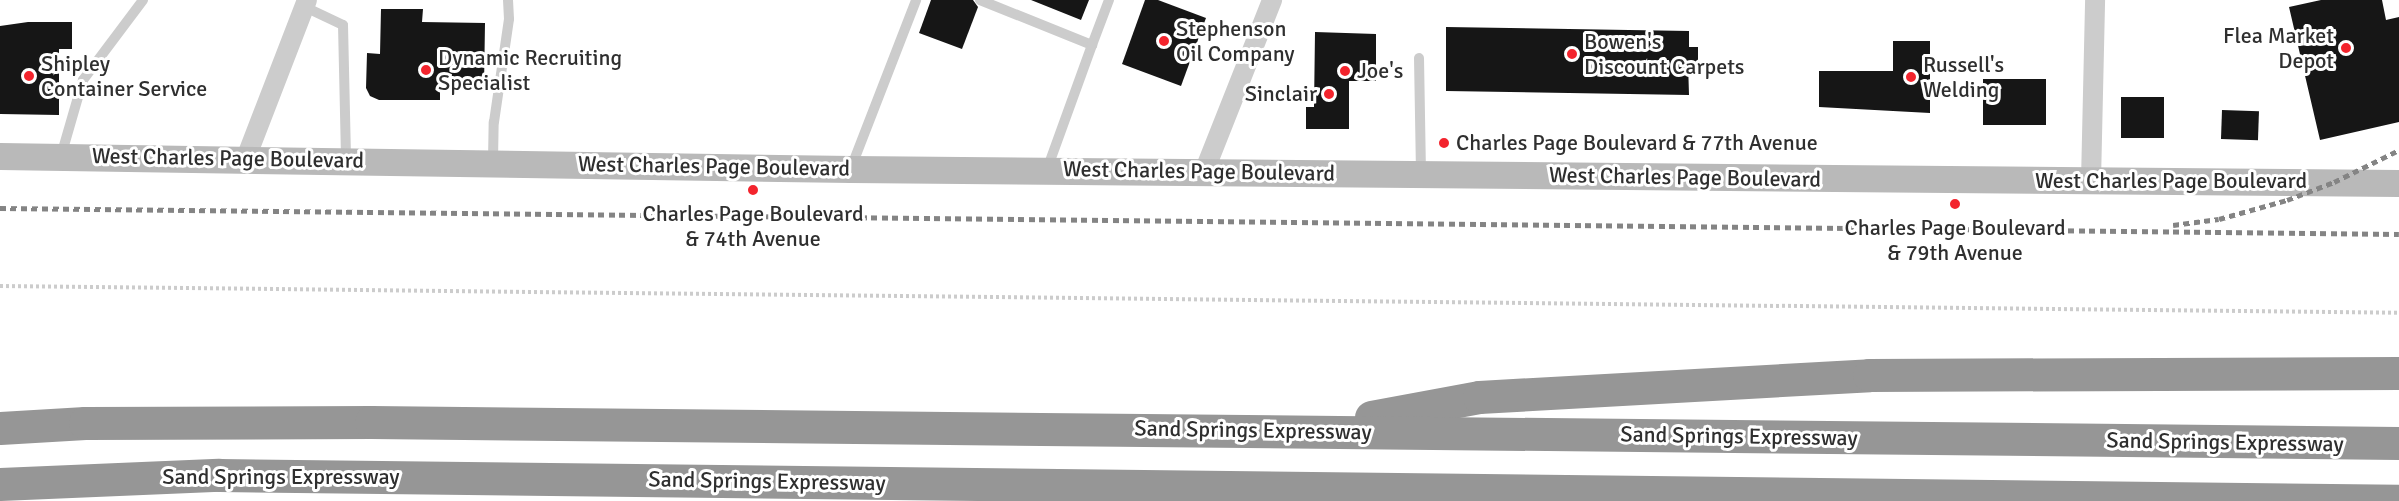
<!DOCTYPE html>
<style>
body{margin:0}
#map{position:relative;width:2399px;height:501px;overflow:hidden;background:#fff;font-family:Signika,sans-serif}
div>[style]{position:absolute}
.building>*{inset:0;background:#161616;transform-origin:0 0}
.path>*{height:4px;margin-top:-2px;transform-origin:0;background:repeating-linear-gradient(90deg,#ccc 0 3px,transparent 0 6px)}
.lane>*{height:10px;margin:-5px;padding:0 5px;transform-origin:5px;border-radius:5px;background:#ccc}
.street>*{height:20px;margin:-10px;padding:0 10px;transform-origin:10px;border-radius:10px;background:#ccc}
.secondary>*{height:27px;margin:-13.5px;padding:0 13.5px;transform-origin:13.5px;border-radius:13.5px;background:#b9b9b9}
.highway>*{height:33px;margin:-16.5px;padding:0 16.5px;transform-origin:16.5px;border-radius:16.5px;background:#969696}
.rail>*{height:4.5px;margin-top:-2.25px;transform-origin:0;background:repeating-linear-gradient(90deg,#848484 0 6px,transparent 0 10.5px)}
.dots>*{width:16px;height:16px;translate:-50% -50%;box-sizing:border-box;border:3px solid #fff;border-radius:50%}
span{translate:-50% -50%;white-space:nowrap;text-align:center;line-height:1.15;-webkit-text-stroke:6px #fff;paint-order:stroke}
.poi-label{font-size:22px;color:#2f2f2f}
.left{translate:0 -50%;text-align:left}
.right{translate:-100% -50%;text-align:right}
.street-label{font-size:22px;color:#2f2f2f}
</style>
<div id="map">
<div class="building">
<div style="clip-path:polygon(931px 0,973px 0,978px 7px,962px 49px,919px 33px)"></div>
<div style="clip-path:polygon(1031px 0,1089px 0,1081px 20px)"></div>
<div style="clip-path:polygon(1145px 0,1158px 0,1206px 18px,1181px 86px,1122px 64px)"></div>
<div style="clip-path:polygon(2321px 0,2382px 0,2386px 20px,2399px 17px,2399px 122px,2320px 140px,2289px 7px)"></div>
<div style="clip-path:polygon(381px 9px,423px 9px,422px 22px,485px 23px,484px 87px,440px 87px,440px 100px,379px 100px,370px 96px,366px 88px,367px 53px,380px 54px)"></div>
<div style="clip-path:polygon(28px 22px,72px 22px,72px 49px,59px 49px,59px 115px,0 114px,0 26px)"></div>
<div style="clip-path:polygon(1446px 27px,1689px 31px,1689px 47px,1698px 47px,1698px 62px,1688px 62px,1689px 95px,1446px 91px)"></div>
<div style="clip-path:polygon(1315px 32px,1376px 34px,1376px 81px,1349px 81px,1349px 129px,1306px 129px,1306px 107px,1314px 107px)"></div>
<div style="clip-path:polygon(1893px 41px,1930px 41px,1930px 113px,1819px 107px,1819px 71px,1893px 71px)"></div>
<div style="left:1983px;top:79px;width:63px;height:46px"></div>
<div style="left:2121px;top:97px;width:43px;height:41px"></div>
<div style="left:2222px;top:110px;width:37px;height:29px;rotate:2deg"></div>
</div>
<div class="path">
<div style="left:0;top:286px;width:2399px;rotate:0.64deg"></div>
</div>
<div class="lane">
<div style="left:980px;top:0;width:121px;rotate:21.9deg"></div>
<div style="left:1092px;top:45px;width:132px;rotate:109.9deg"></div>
<div style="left:305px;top:7px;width:42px;rotate:25.3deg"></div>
<div style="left:343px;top:25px;width:135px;rotate:88.7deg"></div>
<div style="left:1092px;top:45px;width:48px;rotate:-69.3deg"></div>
<div style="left:1419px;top:58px;width:116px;rotate:89deg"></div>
<div style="left:61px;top:156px;width:79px;rotate:-73.9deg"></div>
<div style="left:83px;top:80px;width:100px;rotate:-53.1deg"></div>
<div style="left:493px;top:161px;width:39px;rotate:-89deg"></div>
<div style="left:494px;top:122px;width:104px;rotate:-81.7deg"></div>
<div style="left:509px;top:19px;width:19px;rotate:-93deg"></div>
<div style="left:851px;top:168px;width:180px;rotate:-68.8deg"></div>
</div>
<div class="street">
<div style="left:246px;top:158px;width:169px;rotate:-68.9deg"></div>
<div style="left:1204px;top:172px;width:185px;rotate:-68.4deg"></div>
<div style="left:2091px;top:181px;width:181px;rotate:-88.7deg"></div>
</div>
<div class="secondary">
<div style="left:0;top:156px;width:851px;rotate:0.88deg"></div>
<div style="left:851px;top:169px;width:1548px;rotate:0.52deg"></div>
</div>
<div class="highway">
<div style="left:1371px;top:417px;width:110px;rotate:-10.5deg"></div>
<div style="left:1479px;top:397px;width:391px;rotate:-3.2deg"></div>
<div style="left:1869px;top:375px;width:530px;rotate:-0.22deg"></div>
<div style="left:0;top:428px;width:85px;rotate:-3.4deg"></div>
<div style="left:85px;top:423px;width:286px;rotate:-0.2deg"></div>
<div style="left:371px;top:422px;width:2028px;rotate:0.59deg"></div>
<div style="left:0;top:484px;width:219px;rotate:-2.4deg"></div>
<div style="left:219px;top:475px;width:2180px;rotate:0.68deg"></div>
</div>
<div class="rail">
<div style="left:0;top:208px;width:2399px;rotate:0.62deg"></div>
<div style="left:2173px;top:225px;width:46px;rotate:-7.4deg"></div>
<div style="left:2219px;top:219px;width:71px;rotate:-15.6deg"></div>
<div style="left:2287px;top:200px;width:50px;rotate:-21deg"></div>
<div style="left:2334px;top:182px;width:72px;rotate:-26.2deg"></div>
</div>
<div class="dots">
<div style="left:1164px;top:41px;background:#f3242d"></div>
<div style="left:2346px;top:48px;background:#f3242d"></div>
<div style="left:1572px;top:54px;background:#f3242d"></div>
<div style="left:426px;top:70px;background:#f3242d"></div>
<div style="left:1345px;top:71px;background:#f3242d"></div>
<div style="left:29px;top:76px;background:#f3242d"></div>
<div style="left:1911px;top:77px;background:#f3242d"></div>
<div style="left:1329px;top:94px;background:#f3242d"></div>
<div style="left:1444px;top:143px;background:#f3242d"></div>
<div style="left:753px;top:190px;background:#f3242d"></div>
<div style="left:1955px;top:204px;background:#f3242d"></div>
</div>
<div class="poi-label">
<span class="left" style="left:1176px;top:41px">Stephenson<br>Oil Company</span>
<span class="right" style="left:2334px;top:48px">Flea Market<br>Depot</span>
<span class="left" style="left:1584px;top:54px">Bowen's<br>Discount Carpets</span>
<span class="left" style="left:438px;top:70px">Dynamic Recruiting<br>Specialist</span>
<span class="left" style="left:41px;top:76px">Shipley<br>Container Service</span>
<span class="left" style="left:1923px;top:77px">Russell's<br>Welding</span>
<span class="left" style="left:1357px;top:71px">Joe's</span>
<span class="right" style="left:1317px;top:94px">Sinclair</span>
<span class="left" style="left:1456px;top:143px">Charles Page Boulevard &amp; 77th Avenue</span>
<span style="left:753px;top:226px">Charles Page Boulevard<br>&amp; 74th Avenue</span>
<span style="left:1955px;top:240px">Charles Page Boulevard<br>&amp; 79th Avenue</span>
</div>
<div class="street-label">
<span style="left:228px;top:158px;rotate:1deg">West Charles Page Boulevard</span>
<span style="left:714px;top:166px;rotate:1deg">West Charles Page Boulevard</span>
<span style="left:1199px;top:171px;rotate:1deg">West Charles Page Boulevard</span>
<span style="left:1685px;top:177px;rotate:1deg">West Charles Page Boulevard</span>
<span style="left:2171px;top:181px">West Charles Page Boulevard</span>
<span style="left:1253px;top:430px;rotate:1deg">Sand Springs Expressway</span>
<span style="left:1739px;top:436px;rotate:1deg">Sand Springs Expressway</span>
<span style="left:2225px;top:442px;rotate:1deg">Sand Springs Expressway</span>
<span style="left:281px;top:477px">Sand Springs Expressway</span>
<span style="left:767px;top:481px;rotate:1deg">Sand Springs Expressway</span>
</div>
</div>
